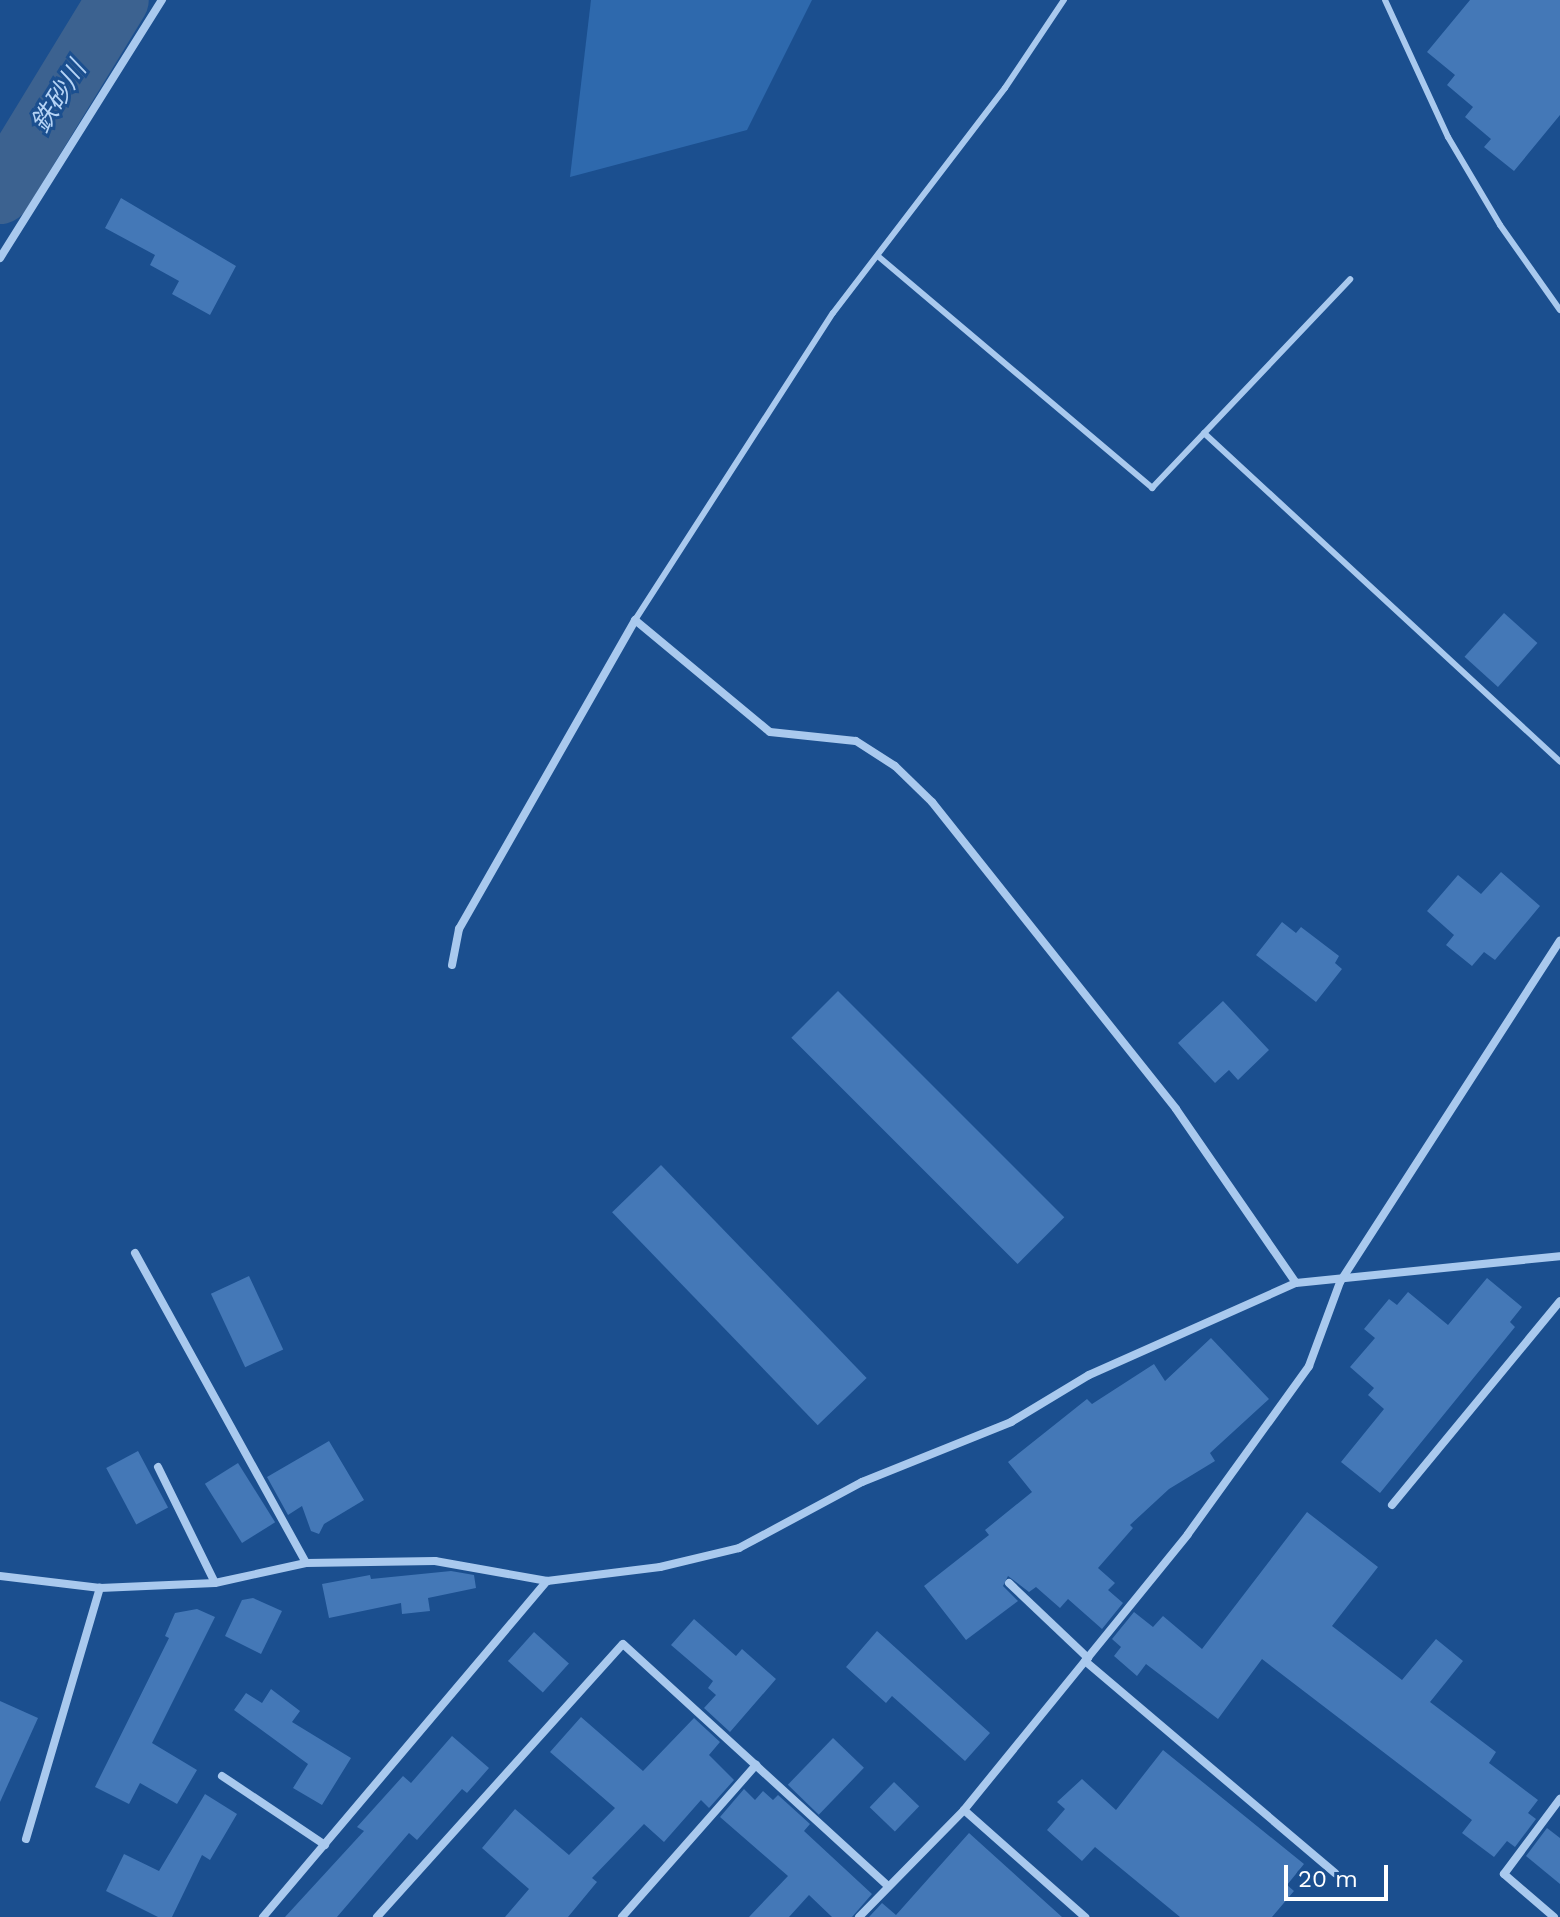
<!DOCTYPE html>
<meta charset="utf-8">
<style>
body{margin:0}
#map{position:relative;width:1560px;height:1917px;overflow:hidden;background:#1b4f8f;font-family:"Work Sans","Noto Sans JP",sans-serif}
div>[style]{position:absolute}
.green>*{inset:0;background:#2e69ad}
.river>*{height:62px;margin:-31px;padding:0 31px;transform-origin:31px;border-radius:31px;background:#3c6290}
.building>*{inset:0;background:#4478b7;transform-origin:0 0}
.service>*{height:6px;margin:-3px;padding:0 3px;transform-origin:3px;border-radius:3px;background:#a9c9ee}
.minor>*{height:8px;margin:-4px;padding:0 4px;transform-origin:4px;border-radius:4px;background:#a9c9ee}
span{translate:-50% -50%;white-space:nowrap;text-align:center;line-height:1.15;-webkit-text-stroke:6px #1b4f8f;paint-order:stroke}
.water-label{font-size:26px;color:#b5d3f5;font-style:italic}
.scale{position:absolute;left:1284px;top:1865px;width:104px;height:36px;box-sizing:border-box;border:4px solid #fff;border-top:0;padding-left:10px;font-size:24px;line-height:28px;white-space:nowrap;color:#fff;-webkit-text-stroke:6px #1b4f8f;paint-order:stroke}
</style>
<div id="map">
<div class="green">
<div style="clip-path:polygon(591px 0,812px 0,747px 130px,570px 177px)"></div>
</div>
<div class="river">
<div style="left:0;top:193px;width:226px;rotate:-58.6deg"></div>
</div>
<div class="building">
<div style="clip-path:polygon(1470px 0,1560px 0,1560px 115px,1514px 171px,1484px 147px,1491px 139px,1465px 117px,1473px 107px,1447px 85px,1455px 75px,1427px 52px)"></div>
<div style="clip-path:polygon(121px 198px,236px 266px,210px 315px,172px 294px,179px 281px,150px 265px,155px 255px,105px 228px)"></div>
<div style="left:1504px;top:613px;width:45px;height:59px;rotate:42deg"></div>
<div style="clip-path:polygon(1501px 872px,1540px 906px,1495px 960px,1484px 952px,1472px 966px,1446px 945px,1454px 935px,1427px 911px,1458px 875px,1481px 894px)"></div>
<div style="clip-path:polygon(1282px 922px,1296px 933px,1301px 927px,1339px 956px,1335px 963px,1342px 969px,1316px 1002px,1256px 955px)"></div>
<div style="left:838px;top:991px;width:320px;height:66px;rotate:45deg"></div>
<div style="clip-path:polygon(1223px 1001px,1269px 1050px,1238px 1080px,1229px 1070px,1215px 1083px,1178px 1043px)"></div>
<div style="left:661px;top:1165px;width:296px;height:68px;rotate:46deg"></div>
<div style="left:249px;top:1276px;width:81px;height:42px;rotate:65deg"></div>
<div style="clip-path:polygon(1487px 1278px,1522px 1307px,1510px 1322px,1515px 1327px,1380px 1493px,1341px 1462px,1384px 1409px,1368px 1395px,1374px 1388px,1350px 1367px,1375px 1338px,1364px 1329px,1389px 1299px,1397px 1305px,1408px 1292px,1448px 1325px)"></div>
<div style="clip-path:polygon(1211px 1338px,1269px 1399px,1210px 1453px,1215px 1461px,1169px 1489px,1130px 1525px,1133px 1528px,1098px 1568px,1115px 1583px,1108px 1590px,1123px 1603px,1102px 1629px,1068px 1599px,1060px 1608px,1036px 1587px,1029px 1592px,1008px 1576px,1003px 1586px,1018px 1601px,966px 1640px,924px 1586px,989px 1535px,985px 1530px,1032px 1492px,1008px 1462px,1087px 1399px,1092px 1404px,1154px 1364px,1165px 1381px)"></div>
<div style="clip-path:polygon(329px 1441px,364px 1500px,324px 1524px,319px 1534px,311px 1531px,302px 1506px,288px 1515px,267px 1477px)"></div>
<div style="left:138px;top:1451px;width:64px;height:36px;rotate:62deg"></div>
<div style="left:238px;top:1463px;width:70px;height:39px;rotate:58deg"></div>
<div style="clip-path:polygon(1307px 1512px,1378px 1567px,1332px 1626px,1402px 1680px,1436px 1639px,1463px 1661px,1430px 1702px,1496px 1752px,1489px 1763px,1538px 1800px,1528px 1813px,1536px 1819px,1515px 1847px,1507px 1841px,1494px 1857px,1462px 1833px,1472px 1820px,1262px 1659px,1218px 1719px,1146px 1664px,1137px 1676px,1114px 1656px,1121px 1647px,1112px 1639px,1134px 1612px,1153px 1627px,1163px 1616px,1202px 1649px)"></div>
<div style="clip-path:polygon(451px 1571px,474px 1575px,476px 1588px,428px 1598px,430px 1611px,402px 1614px,401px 1603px,329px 1618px,322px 1584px,370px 1575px,371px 1579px)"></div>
<div style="clip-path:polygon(253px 1598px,282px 1611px,261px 1654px,225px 1636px,242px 1600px)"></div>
<div style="clip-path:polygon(197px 1609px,215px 1617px,152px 1743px,197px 1770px,177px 1804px,140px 1783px,129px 1804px,95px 1787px,169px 1638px,165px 1636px,175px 1613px)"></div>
<div style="clip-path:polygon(694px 1619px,736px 1656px,742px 1649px,776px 1679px,730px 1732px,704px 1708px,716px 1695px,708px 1688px,713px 1681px,671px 1645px)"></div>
<div style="clip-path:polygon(877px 1631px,990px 1733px,965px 1761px,892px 1696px,886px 1703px,846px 1667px)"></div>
<div style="left:534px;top:1632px;width:47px;height:39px;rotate:42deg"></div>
<div style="clip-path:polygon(271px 1689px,300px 1711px,292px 1722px,351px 1758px,322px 1805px,293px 1788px,308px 1764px,234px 1710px,246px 1693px,262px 1703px)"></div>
<div style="clip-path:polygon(0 1701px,38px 1718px,0 1802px)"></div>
<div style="clip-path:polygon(581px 1717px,643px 1771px,694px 1718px,720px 1742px,709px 1755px,734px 1780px,709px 1808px,701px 1800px,664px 1842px,644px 1824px,592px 1878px,597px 1882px,568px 1917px,505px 1917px,529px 1889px,482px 1848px,515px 1809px,569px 1855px,615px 1808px,550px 1752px)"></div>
<div style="clip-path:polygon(452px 1736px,489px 1768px,467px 1793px,462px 1789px,417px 1840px,409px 1833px,337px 1917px,285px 1917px,364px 1831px,357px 1827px,403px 1776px,411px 1783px)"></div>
<div style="left:833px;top:1738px;width:43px;height:65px;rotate:44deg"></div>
<div style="clip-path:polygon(1163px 1750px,1304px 1864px,1287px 1885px,1294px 1891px,1272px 1917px,1180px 1917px,1095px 1847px,1082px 1861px,1047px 1830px,1065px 1809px,1057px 1802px,1082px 1779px,1116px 1810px)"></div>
<div style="left:894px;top:1782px;width:35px;height:35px;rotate:44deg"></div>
<div style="clip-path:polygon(744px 1789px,755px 1800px,763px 1791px,773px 1800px,778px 1795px,810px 1824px,804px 1831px,872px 1894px,852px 1917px,832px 1917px,809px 1895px,789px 1917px,749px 1917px,788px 1876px,720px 1817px)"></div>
<div style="clip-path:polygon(205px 1794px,237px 1814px,210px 1860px,202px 1855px,172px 1917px,158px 1917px,106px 1891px,124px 1854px,159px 1871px)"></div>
<div style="clip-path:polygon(1547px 1828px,1560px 1838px,1560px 1884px,1526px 1856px)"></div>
<div style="clip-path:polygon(969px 1833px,1062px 1917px,869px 1917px,882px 1903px,896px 1915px)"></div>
</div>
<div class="service">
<div style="left:1385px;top:0;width:151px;rotate:65.3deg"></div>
<div style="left:1448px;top:137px;width:102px;rotate:59.4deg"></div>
<div style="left:1500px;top:225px;width:104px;rotate:54.8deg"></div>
<div style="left:879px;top:257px;width:358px;rotate:40.2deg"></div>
<div style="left:1152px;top:488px;width:288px;rotate:-46.5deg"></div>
<div style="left:1204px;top:433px;width:485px;rotate:42.7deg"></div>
<div style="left:635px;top:620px;width:365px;rotate:-57.2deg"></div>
<div style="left:833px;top:313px;width:283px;rotate:-52.6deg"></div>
<div style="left:1005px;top:88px;width:106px;rotate:-56.2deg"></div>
</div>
<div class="minor">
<div style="left:0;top:258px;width:305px;rotate:-57.9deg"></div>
<div style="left:452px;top:965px;width:37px;rotate:-79deg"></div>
<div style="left:459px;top:929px;width:356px;rotate:-60.3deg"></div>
<div style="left:635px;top:620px;width:175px;rotate:39.7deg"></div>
<div style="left:770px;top:732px;width:86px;rotate:6deg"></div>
<div style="left:856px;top:741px;width:46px;rotate:32.7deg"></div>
<div style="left:895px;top:766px;width:52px;rotate:44.2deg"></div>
<div style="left:932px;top:802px;width:392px;rotate:51.5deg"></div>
<div style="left:1176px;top:1109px;width:211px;rotate:55.4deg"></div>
<div style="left:135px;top:1253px;width:354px;rotate:61.1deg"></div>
<div style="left:158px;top:1467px;width:129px;rotate:63.8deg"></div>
<div style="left:1392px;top:1505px;width:264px;rotate:-50.5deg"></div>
<div style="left:0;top:1576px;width:101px;rotate:6.8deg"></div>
<div style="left:100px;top:1588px;width:115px;rotate:-2.5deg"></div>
<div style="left:215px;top:1583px;width:93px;rotate:-12.4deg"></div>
<div style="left:306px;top:1563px;width:129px;rotate:-0.9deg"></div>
<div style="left:435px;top:1561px;width:114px;rotate:10.1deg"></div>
<div style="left:547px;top:1581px;width:114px;rotate:-7.1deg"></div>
<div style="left:660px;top:1567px;width:81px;rotate:-13.5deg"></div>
<div style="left:739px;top:1548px;width:140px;rotate:-28.2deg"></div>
<div style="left:862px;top:1482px;width:161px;rotate:-21.9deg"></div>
<div style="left:1011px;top:1422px;width:91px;rotate:-31.1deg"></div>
<div style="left:1089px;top:1375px;width:227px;rotate:-24deg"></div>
<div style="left:1296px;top:1283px;width:265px;rotate:-5.8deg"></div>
<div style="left:1009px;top:1583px;width:109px;rotate:43.5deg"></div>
<div style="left:1085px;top:1661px;width:328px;rotate:40.3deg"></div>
<div style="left:222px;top:1776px;width:124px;rotate:33.8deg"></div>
<div style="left:964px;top:1810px;width:162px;rotate:41.5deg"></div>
<div style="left:26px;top:1839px;width:262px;rotate:-73.6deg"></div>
<div style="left:263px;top:1917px;width:440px;rotate:-49.8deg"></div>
<div style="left:377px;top:1917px;width:367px;rotate:-48deg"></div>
<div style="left:623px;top:1644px;width:357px;rotate:42.4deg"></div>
<div style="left:622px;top:1917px;width:203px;rotate:-48.6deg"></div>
<div style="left:859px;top:1917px;width:150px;rotate:-45.5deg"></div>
<div style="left:964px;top:1810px;width:355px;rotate:-50.9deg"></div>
<div style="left:1188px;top:1534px;width:207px;rotate:-54.2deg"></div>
<div style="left:1309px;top:1366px;width:90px;rotate:-69.7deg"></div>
<div style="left:1340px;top:1282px;width:406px;rotate:-57.2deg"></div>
<div style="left:1554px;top:1917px;width:66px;rotate:-139.3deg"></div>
<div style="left:1504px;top:1874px;width:94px;rotate:-53.3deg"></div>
</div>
<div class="water-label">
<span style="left:59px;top:97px;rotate:-58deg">鉄砂川</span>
</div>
<div class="scale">20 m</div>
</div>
